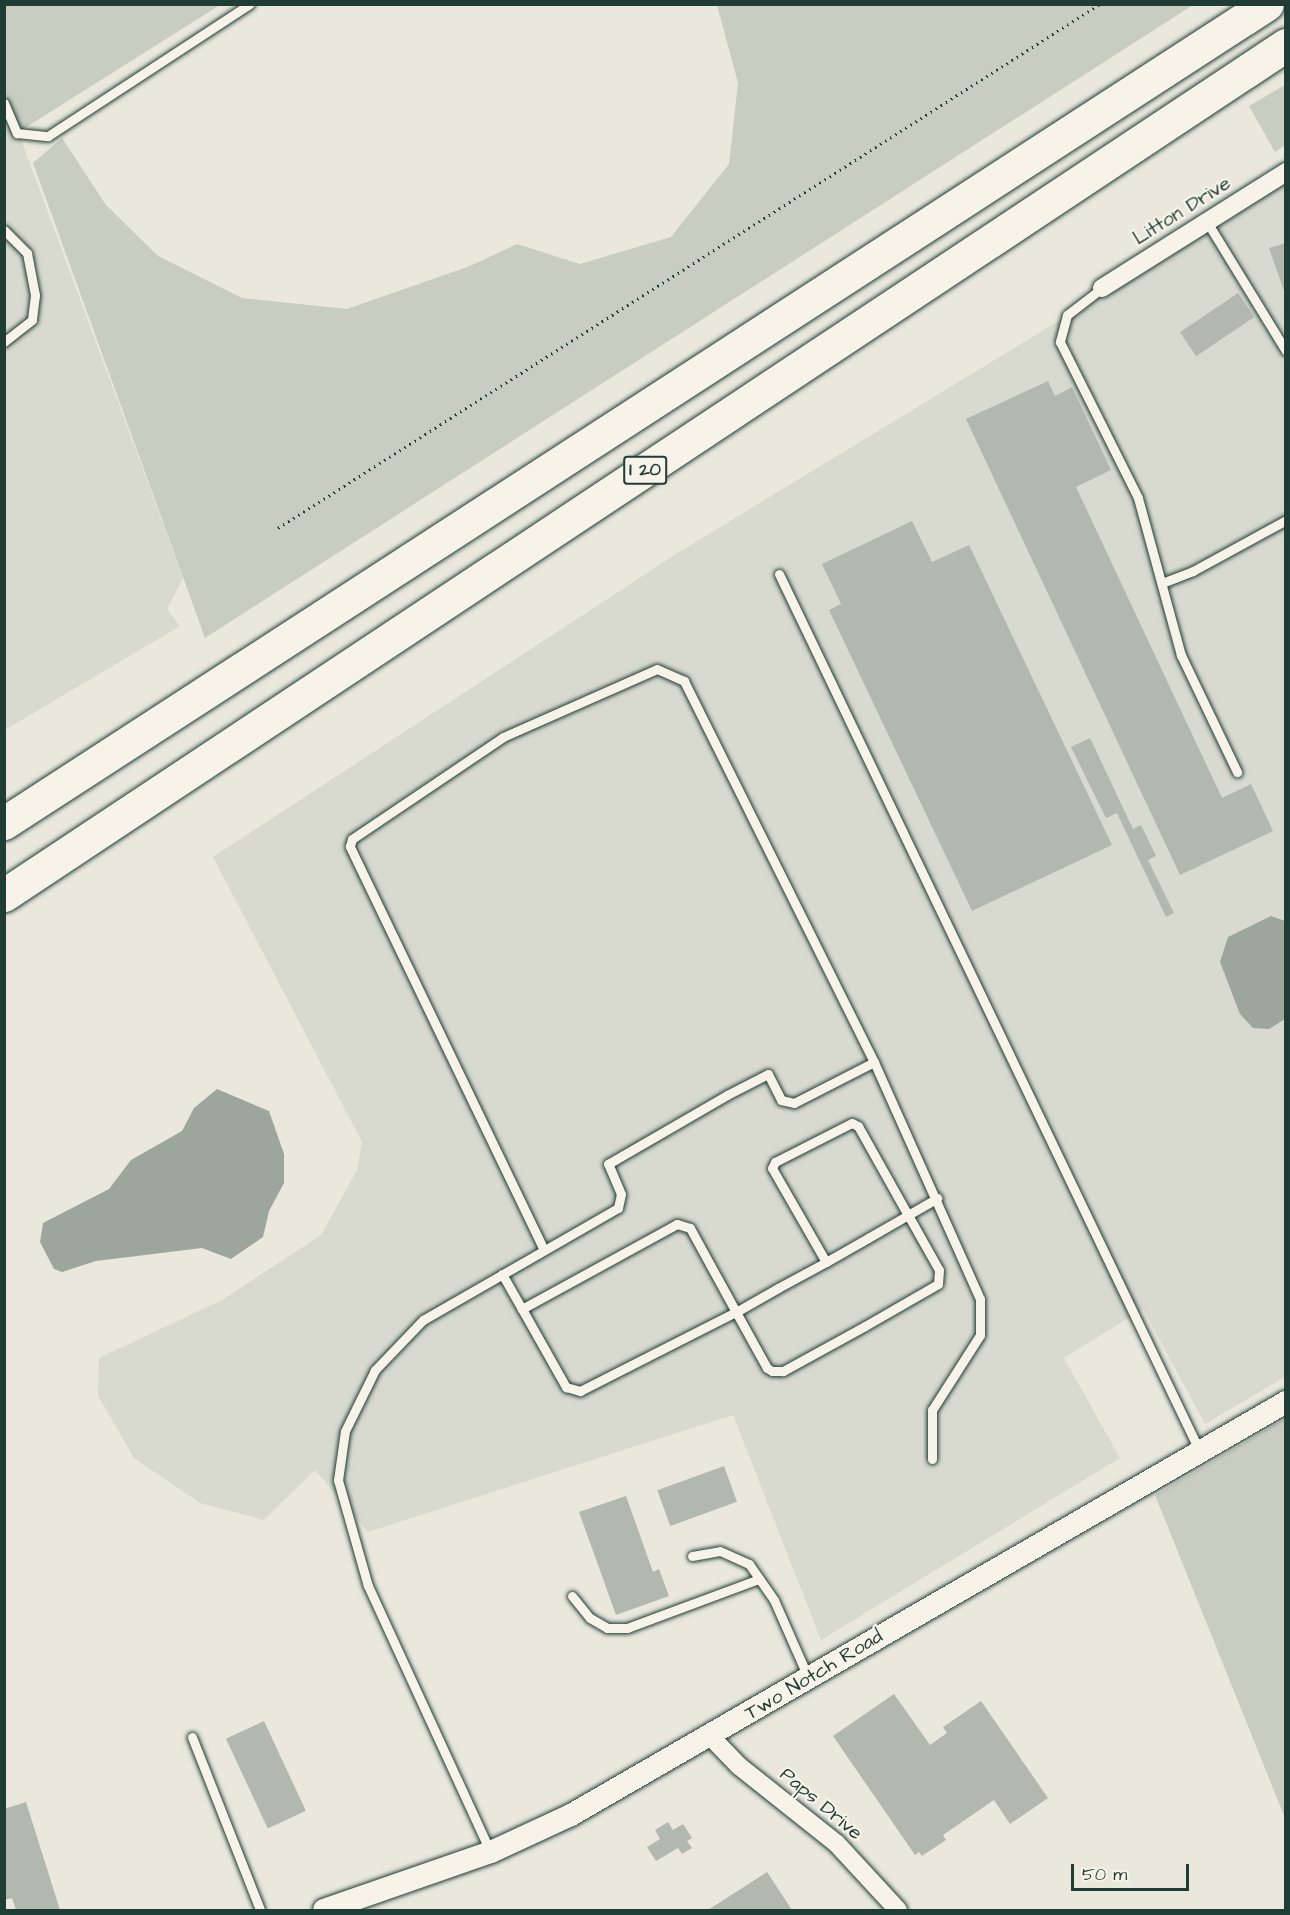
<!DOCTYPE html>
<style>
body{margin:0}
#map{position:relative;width:1290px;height:1915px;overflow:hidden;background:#eae8dd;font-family:"Architects Daughter",sans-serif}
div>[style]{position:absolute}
.built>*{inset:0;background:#d9dacf}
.green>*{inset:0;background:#c8ccc1}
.water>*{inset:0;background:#9ca69c}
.building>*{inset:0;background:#b2b8ae;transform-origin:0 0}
.path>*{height:3px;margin-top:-1.5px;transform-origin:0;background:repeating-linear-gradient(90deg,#1f3d34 0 1.5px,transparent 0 6px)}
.roads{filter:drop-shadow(0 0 2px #1f3d34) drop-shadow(0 0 2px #1f3d34)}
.service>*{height:9px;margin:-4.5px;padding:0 4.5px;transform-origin:4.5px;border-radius:4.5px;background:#f7f3e8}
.minor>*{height:18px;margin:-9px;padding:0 9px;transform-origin:9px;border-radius:9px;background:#f7f3e8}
.tertiary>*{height:22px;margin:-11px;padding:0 11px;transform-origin:11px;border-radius:11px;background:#f7f3e8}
.motorway>*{height:33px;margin:-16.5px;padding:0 16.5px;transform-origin:16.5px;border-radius:16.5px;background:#f7f3e8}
span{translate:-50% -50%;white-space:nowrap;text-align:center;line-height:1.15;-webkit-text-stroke:4.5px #f7f3e8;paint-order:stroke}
.shield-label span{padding:2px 4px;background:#f7f3e8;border:2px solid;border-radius:4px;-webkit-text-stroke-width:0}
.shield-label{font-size:18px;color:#1f3d34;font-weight:700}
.street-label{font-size:20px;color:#1f3d34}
.frame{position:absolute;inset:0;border:6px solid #1f3d34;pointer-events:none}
.scale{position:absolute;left:1071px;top:1864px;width:118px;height:27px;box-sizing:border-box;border:3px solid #1f3d34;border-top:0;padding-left:8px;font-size:18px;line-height:21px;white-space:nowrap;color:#1f3d34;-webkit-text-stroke:4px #f7f3e8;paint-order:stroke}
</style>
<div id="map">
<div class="built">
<div style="clip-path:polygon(4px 93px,183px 578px,167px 609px,180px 626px,5px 730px)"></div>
<div style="clip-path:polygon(1285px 183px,1285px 1377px,1205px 1424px,1143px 1309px,1064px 1358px,1120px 1458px,821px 1640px,733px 1415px,368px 1532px,315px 1470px,264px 1520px,200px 1503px,134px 1458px,98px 1396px,99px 1358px,222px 1300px,321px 1235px,357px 1170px,362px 1142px,213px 857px,676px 554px)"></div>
</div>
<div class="green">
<div style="clip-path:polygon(4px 5px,220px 5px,20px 131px,5px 93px)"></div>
<div style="clip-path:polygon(717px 5px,1193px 5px,205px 638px,33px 163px,62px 138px,106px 205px,158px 256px,242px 298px,347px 309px,470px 266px,517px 244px,580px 264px,671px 237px,729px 164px,738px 83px)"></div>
<div style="clip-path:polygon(1285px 85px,1285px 145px,1275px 152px,1249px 106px)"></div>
<div style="clip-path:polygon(1285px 1419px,1285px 1818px,1155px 1495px)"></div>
</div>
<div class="water">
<div style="clip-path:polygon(1271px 916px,1285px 921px,1285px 1019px,1269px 1029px,1253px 1028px,1240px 1014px,1220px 962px,1228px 937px)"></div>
<div style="clip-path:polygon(217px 1089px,269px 1111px,284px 1154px,284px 1183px,269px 1211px,263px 1237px,231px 1259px,202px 1248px,96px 1261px,62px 1272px,54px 1269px,40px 1242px,43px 1223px,109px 1189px,131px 1160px,182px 1131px,194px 1108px)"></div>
</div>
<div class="building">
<div style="clip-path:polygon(1286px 243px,1286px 294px,1285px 294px,1269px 248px)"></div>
<div style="left:1238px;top:293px;width:29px;height:70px;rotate:56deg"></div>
<div style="clip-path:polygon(1048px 381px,1055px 396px,1072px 387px,1111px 470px,1076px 487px,1222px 798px,1251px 784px,1273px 831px,1180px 875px,966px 419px)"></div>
<div style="clip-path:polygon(912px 521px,932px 562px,969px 545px,1112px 845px,972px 911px,829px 610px,841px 604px,822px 564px)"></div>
<div style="clip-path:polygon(1090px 738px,1133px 829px,1141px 825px,1156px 856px,1148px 860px,1174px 913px,1166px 917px,1117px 813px,1106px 818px,1071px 747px)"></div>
<div style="left:724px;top:1466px;width:38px;height:71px;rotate:70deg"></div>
<div style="clip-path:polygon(626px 1496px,653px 1572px,659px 1569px,669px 1596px,616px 1615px,579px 1512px)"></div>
<div style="clip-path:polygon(894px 1694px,930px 1745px,947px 1733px,943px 1727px,981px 1701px,1048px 1798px,1010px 1824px,994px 1800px,943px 1835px,946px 1840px,922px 1856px,919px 1852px,915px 1855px,833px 1736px)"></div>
<div style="left:264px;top:1721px;width:99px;height:42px;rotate:65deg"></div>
<div style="clip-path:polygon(26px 1802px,60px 1910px,16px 1910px,12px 1898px,4px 1900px,4px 1809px)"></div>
<div style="clip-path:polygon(668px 1822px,673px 1830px,683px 1824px,692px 1838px,687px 1841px,692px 1848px,682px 1854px,678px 1848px,656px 1861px,647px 1847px,660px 1839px,655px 1830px)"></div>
<div style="clip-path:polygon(767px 1872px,792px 1910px,708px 1910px)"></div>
</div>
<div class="path">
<div style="left:278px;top:528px;width:975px;rotate:-32.52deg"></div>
</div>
<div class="roads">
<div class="service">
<div style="left:4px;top:103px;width:33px;rotate:67deg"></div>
<div style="left:17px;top:133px;width:31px;rotate:6deg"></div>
<div style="left:48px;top:136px;width:241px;rotate:-33.2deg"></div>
<div style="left:1207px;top:222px;width:151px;rotate:58.5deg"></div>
<div style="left:4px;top:230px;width:33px;rotate:45deg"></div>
<div style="left:27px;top:253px;width:43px;rotate:79.2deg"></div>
<div style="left:35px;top:295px;width:25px;rotate:97deg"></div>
<div style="left:32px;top:320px;width:36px;rotate:142deg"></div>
<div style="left:1102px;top:288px;width:44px;rotate:142.4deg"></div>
<div style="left:1067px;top:315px;width:28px;rotate:105deg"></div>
<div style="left:1060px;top:342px;width:174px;rotate:63.4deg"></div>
<div style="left:1138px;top:498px;width:163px;rotate:74.7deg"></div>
<div style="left:1181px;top:655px;width:130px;rotate:64.4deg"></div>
<div style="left:779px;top:574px;width:974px;rotate:64.38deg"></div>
<div style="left:1162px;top:583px;width:33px;rotate:-21deg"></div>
<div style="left:1193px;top:571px;width:106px;rotate:-28.7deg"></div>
<div style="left:544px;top:1250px;width:448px;rotate:-115.7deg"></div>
<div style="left:350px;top:846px;width:7px;rotate:-74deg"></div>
<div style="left:352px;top:839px;width:182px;rotate:-34deg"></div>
<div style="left:503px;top:737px;width:168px;rotate:-23.8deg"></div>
<div style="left:657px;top:669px;width:30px;rotate:24deg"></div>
<div style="left:684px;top:681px;width:426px;rotate:63.5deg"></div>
<div style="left:826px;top:1262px;width:108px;rotate:-119.9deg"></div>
<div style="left:772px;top:1168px;width:7px;rotate:-63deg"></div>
<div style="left:775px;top:1162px;width:86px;rotate:-26.9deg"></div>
<div style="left:852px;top:1123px;width:7px;rotate:27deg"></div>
<div style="left:858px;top:1126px;width:102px;rotate:60.7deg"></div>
<div style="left:908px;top:1215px;width:63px;rotate:60.6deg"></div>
<div style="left:939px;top:1270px;width:14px;rotate:94deg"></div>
<div style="left:938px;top:1284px;width:84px;rotate:150.1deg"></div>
<div style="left:865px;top:1326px;width:94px;rotate:151.2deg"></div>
<div style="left:783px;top:1371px;width:11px;rotate:180deg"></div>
<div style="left:772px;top:1371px;width:6px;rotate:-149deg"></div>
<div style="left:767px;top:1368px;width:64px;rotate:-119deg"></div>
<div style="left:736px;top:1312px;width:96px;rotate:-118.7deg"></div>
<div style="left:690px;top:1228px;width:14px;rotate:-163deg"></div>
<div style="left:677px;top:1224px;width:177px;rotate:151.3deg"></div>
<div style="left:522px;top:1309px;width:90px;rotate:60.6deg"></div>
<div style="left:566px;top:1387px;width:15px;rotate:16deg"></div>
<div style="left:580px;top:1391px;width:175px;rotate:-26.9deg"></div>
<div style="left:736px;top:1312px;width:48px;rotate:-29.7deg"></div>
<div style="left:778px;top:1288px;width:55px;rotate:-28.4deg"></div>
<div style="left:826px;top:1262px;width:48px;rotate:-29.7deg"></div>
<div style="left:868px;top:1238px;width:46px;rotate:-29.9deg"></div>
<div style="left:908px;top:1215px;width:34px;rotate:-30deg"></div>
<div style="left:502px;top:1274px;width:40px;rotate:60.3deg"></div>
<div style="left:692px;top:1556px;width:28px;rotate:-10deg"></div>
<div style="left:720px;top:1551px;width:32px;rotate:24deg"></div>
<div style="left:749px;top:1564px;width:44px;rotate:55.2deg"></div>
<div style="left:774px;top:1600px;width:84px;rotate:66.2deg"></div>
<div style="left:572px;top:1596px;width:28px;rotate:51deg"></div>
<div style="left:590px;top:1618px;width:20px;rotate:30deg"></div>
<div style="left:607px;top:1628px;width:20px"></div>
<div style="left:627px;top:1628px;width:141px;rotate:-20.4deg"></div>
<div style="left:192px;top:1737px;width:186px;rotate:68.5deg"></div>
<div style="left:490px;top:1851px;width:292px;rotate:-114.7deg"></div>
<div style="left:368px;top:1586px;width:110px;rotate:-105.8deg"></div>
<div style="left:338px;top:1480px;width:49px;rotate:-81.9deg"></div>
<div style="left:345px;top:1431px;width:68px;rotate:-63.8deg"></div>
<div style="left:375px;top:1370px;width:69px;rotate:-46.2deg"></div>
<div style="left:423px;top:1320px;width:225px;rotate:-29.9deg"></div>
<div style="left:618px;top:1208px;width:14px;rotate:-78deg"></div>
<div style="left:621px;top:1194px;width:33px;rotate:-113deg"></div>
<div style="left:608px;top:1164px;width:138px;rotate:-30.1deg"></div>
<div style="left:727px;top:1095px;width:46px;rotate:-27.1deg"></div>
<div style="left:768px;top:1074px;width:29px;rotate:63deg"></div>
<div style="left:781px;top:1100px;width:13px;rotate:13deg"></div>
<div style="left:794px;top:1103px;width:90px;rotate:-27.1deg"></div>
<div style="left:874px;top:1062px;width:260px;rotate:65.9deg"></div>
<div style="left:980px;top:1299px;width:36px;rotate:90deg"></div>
<div style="left:980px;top:1335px;width:89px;rotate:122.6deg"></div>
<div style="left:932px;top:1410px;width:49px;rotate:90deg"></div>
</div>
<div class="minor">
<div style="left:1102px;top:288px;width:218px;rotate:-32.2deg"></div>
<div style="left:711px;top:1737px;width:40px;rotate:46deg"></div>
<div style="left:739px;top:1766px;width:125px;rotate:38.5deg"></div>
<div style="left:837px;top:1844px;width:90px;rotate:47.3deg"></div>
</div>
<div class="tertiary">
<div style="left:324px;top:1910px;width:177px;rotate:-19.2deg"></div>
<div style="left:491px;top:1852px;width:88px;rotate:-24.8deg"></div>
<div style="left:571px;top:1815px;width:826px;rotate:-30.01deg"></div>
</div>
<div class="motorway">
<div style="left:4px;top:823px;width:1505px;rotate:-32.96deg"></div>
<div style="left:4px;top:895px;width:1538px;rotate:-33.55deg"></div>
</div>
</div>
<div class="shield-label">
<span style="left:645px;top:470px">I 20</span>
</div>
<div class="street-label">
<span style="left:1182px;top:211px;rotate:-32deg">Litton Drive</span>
<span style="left:814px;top:1675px;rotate:-31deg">Two Notch Road</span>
<span style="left:821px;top:1804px;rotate:40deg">Paps Drive</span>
</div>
<div class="frame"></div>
<div class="scale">50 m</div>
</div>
